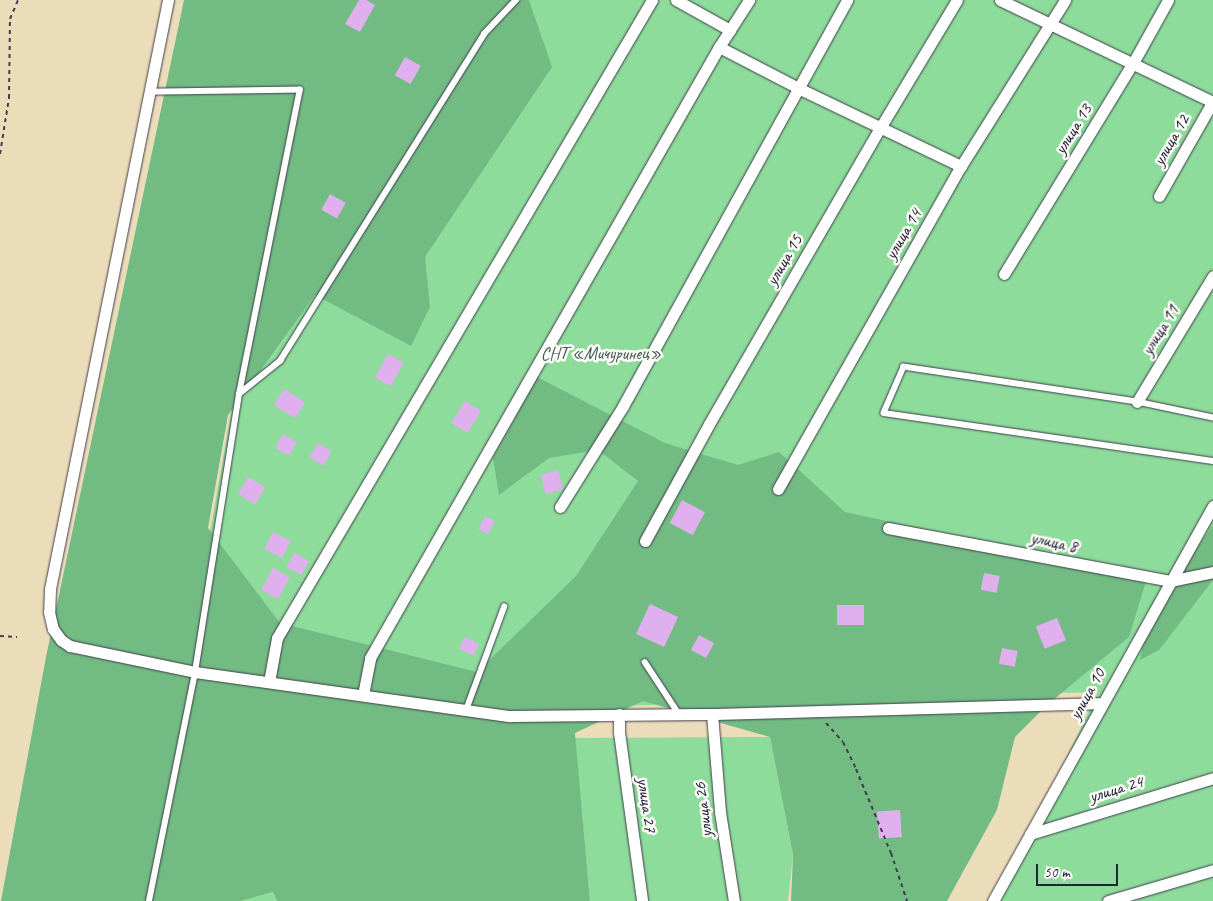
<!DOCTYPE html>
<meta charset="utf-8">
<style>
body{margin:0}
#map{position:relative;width:1213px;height:901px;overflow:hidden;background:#ecddba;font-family:Caveat,sans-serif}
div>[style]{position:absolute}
.green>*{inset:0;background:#8ddc9b}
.forest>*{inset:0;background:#72bc83}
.building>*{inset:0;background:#dfafee;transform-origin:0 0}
.path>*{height:2px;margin-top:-1px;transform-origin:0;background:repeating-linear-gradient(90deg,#403e4e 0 4px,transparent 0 8px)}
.roads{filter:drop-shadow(0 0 1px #403e4e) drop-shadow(0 0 1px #403e4e)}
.lane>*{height:5.5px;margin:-2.75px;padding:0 2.75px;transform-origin:2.75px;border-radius:2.75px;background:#fff}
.street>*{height:11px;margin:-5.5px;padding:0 5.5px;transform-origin:5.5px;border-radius:5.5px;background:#fff}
span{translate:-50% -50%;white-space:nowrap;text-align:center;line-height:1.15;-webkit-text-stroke:5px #fdfcf7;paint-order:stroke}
.street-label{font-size:18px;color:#22223b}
.park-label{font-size:18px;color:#425a58}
.scale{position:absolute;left:1036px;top:864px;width:82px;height:22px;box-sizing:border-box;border:2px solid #22223b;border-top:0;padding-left:6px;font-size:15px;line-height:18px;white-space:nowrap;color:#22223b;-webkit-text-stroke:4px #fdfcf7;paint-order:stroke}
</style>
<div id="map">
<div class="green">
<div style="clip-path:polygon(304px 0,1213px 0,1213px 901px,1001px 901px,1030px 834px,1098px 692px,543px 708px,188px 657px)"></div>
<div style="clip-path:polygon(770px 737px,793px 855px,788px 901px,590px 901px,575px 738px)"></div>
<div style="clip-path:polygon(273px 892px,277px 901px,241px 901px)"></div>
</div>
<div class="forest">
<div style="clip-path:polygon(184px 0,529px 0,552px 67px,425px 257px,430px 307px,411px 346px,315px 295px,228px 415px,208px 528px,280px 623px,477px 672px,576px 576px,638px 481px,598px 450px,549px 458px,499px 495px,493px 458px,537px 377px,665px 443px,738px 465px,779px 452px,845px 512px,1147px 578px,1129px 637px,1047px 705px,1015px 737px,997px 810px,947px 901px,791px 901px,793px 855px,770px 737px,643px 701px,575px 733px,590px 901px,277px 901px,273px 892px,241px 901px,1px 901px,46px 657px)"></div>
<div style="clip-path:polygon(1213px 525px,1213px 580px,1159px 650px,1140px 660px,1147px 621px)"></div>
</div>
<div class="building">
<div style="clip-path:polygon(359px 0,366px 0,375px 5px,360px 32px,345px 24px)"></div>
<div style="left:405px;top:57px;width:18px;height:21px;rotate:29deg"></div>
<div style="left:330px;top:194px;width:18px;height:18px;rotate:29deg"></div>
<div style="left:388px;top:354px;width:18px;height:27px;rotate:29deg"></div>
<div style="left:284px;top:389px;width:25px;height:19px;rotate:32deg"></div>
<div style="left:465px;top:401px;width:19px;height:26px;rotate:32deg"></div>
<div style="left:283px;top:434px;width:16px;height:16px;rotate:30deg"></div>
<div style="left:318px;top:443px;width:16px;height:17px;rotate:30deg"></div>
<div style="left:558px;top:470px;width:20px;height:18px;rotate:75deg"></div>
<div style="left:248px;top:477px;width:20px;height:20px;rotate:30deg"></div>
<div style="left:682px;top:500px;width:26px;height:26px;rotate:28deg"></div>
<div style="left:485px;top:516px;width:11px;height:15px;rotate:27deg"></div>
<div style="left:273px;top:532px;width:20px;height:19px;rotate:27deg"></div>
<div style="left:294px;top:553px;width:17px;height:16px;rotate:28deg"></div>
<div style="left:273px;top:568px;width:19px;height:25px;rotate:28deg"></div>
<div style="left:984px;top:573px;width:16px;height:17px;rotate:11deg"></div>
<div style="left:650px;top:604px;width:31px;height:33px;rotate:25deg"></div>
<div style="left:837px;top:605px;width:27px;height:20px"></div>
<div style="left:1057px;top:618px;width:24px;height:23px;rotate:68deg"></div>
<div style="left:699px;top:635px;width:17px;height:17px;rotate:28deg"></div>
<div style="left:465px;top:637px;width:16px;height:13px;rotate:27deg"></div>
<div style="left:1002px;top:648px;width:16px;height:16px;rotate:11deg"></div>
<div style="left:900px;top:810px;width:27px;height:23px;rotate:86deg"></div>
</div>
<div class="path">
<div style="left:0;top:154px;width:57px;rotate:-80.9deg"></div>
<div style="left:9px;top:98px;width:79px;rotate:-89.3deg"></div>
<div style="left:10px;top:19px;width:21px;rotate:-67deg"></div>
<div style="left:0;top:636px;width:17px;rotate:3deg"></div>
<div style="left:826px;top:723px;width:25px;rotate:48deg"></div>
<div style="left:843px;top:742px;width:30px;rotate:64deg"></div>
<div style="left:856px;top:769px;width:91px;rotate:67.4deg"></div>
<div style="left:891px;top:853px;width:51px;rotate:71.6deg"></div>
</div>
<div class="roads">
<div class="lane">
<div style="left:239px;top:394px;width:53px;rotate:-38.8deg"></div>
<div style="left:280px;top:361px;width:385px;rotate:-58deg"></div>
<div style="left:484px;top:34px;width:47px;rotate:-46.7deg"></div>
<div style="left:1213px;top:418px;width:78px;rotate:-168.1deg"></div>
<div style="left:1137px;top:402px;width:236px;rotate:-171.5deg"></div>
<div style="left:904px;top:367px;width:50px;rotate:113.5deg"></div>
<div style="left:884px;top:413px;width:332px;rotate:8.3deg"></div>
<div style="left:645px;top:662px;width:62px;rotate:56.8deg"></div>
<div style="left:466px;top:710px;width:110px;rotate:-69.7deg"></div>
<div style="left:149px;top:901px;width:234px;rotate:-78.6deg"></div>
<div style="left:195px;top:672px;width:281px;rotate:-81deg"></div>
<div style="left:239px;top:394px;width:310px;rotate:-78.7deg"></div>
<div style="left:300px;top:90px;width:150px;rotate:179.2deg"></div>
</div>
<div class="street">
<div style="left:168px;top:0;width:601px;rotate:101.33deg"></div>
<div style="left:50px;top:589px;width:23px;rotate:92deg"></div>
<div style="left:49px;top:612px;width:17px;rotate:77deg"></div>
<div style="left:53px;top:629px;width:14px;rotate:54deg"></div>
<div style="left:61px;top:640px;width:11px;rotate:34deg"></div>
<div style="left:70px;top:646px;width:128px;rotate:11.7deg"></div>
<div style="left:195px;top:672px;width:318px;rotate:8deg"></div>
<div style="left:510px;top:716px;width:202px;rotate:-0.6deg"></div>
<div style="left:712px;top:714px;width:390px;rotate:-1.6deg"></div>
<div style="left:676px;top:0;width:62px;rotate:29.1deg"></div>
<div style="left:1000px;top:0;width:236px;rotate:25.6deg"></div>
<div style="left:719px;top:47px;width:89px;rotate:27.4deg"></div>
<div style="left:798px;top:88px;width:181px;rotate:25.6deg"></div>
<div style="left:1159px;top:196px;width:109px;rotate:-60.4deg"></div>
<div style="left:1004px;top:274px;width:247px;rotate:-58.6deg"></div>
<div style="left:1133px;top:63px;width:72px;rotate:-60.9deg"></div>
<div style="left:1137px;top:402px;width:147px;rotate:-58.9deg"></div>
<div style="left:778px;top:489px;width:371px;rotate:-60.5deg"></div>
<div style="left:961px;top:166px;width:196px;rotate:-57.9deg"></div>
<div style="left:560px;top:507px;width:119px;rotate:-58deg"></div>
<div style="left:623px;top:406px;width:464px;rotate:-61.1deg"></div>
<div style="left:888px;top:528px;width:287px;rotate:10.6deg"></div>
<div style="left:1170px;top:581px;width:44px;rotate:-11.8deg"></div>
<div style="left:645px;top:541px;width:133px;rotate:-61.3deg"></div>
<div style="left:709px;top:424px;width:342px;rotate:-60deg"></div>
<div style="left:880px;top:128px;width:149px;rotate:-59deg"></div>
<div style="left:269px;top:682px;width:45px;rotate:-79.7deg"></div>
<div style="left:277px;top:638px;width:740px;rotate:-59.55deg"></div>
<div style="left:363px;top:695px;width:38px;rotate:-79deg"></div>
<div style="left:370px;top:658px;width:704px;rotate:-60.27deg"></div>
<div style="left:719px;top:47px;width:56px;rotate:-57.4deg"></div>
<div style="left:619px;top:714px;width:18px;rotate:90deg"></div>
<div style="left:619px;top:732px;width:171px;rotate:82.2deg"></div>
<div style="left:712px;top:714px;width:98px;rotate:85.3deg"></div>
<div style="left:720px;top:812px;width:90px;rotate:81.1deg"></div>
<div style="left:1030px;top:834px;width:191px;rotate:-17deg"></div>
<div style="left:993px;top:901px;width:452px;rotate:-60.9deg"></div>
<div style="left:1108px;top:901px;width:109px;rotate:-16.4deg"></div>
</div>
</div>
<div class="street-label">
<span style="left:1073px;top:129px;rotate:-58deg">улица 13</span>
<span style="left:1171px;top:140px;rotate:-60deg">улица 12</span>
<span style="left:903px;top:234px;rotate:-60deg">улица 14</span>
<span style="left:784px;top:260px;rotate:-60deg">улица 15</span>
<span style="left:1160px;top:330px;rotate:-59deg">улица 11</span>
<span style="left:1054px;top:542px;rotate:11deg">улица 8</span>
<span style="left:1087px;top:694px;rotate:-61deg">улица 10</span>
<span style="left:1116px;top:789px;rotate:-17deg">улица 24</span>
<span style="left:647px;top:805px;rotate:82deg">улица 27</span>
<span style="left:703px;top:810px;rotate:-97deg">улица 26</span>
</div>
<div class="park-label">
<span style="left:601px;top:353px">СНТ «Мичуринец»</span>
</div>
<div class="scale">50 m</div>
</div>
